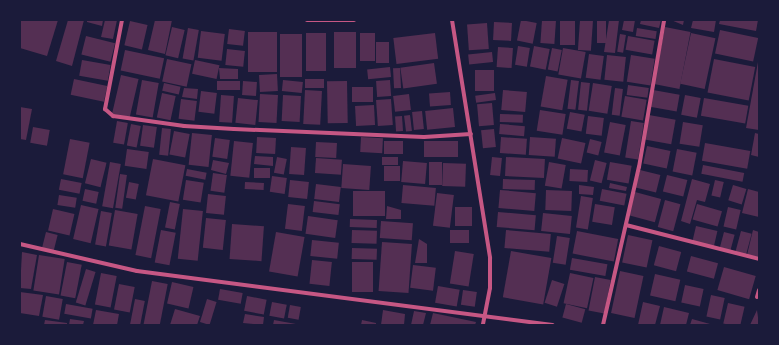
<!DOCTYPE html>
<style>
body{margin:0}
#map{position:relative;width:779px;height:345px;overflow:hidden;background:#1b1b3a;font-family:"Fira Sans Condensed",sans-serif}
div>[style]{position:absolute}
.building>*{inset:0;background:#542f53;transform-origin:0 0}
.minor>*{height:4px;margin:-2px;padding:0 2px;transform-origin:2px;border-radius:2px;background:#c65784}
span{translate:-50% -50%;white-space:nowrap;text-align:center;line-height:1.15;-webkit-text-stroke:3.5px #1b1b3a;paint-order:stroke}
.frame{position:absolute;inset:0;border:21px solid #1b1b3a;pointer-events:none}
</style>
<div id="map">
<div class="building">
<div style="clip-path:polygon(20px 20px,58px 20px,47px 56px,20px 48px)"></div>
<div style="clip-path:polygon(68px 20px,84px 20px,72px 66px,56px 61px)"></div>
<div style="clip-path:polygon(87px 20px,103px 20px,102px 26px,87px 22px)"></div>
<div style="clip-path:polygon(105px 20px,117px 20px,113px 39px,101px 37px)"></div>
<div style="clip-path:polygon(155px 20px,172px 20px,165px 54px,148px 50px)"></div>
<div style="left:521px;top:20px;width:16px;height:21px;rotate:11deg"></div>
<div style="left:542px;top:20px;width:14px;height:23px;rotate:4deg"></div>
<div style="left:560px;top:20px;width:15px;height:25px"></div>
<div style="left:580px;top:20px;width:13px;height:30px;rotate:4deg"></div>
<div style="left:597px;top:20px;width:9px;height:23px"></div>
<div style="clip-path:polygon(609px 20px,619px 20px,615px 53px,604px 52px)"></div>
<div style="clip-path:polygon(624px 20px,635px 20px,633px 32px,622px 30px)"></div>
<div style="clip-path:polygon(641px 20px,661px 20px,659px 28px,640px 24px)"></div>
<div style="clip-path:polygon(671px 20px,684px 20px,683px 25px)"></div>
<div style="clip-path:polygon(693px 20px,716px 20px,714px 32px,691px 28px)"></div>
<div style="clip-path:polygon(720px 20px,758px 20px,756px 31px,719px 24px)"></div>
<div style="left:130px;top:21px;width:18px;height:25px;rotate:13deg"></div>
<div style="left:494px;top:22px;width:18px;height:18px;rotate:3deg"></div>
<div style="left:487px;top:23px;width:26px;height:20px;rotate:86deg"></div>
<div style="left:172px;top:27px;width:13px;height:29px;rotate:13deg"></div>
<div style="left:665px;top:27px;width:26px;height:58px;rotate:11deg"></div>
<div style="left:188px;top:28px;width:11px;height:31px;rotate:10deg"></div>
<div style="left:637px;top:28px;width:20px;height:8px;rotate:9deg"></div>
<div style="left:229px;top:29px;width:16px;height:15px;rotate:7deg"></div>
<div style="left:720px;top:30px;width:39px;height:24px;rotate:12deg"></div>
<div style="left:201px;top:31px;width:24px;height:27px;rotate:7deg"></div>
<div style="left:277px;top:32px;width:40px;height:29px;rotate:90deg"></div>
<div style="left:334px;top:32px;width:22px;height:36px"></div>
<div style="left:306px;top:33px;width:20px;height:38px"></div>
<div style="left:360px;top:33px;width:15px;height:28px"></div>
<div style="left:435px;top:33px;width:26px;height:42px;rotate:83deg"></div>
<div style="left:691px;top:33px;width:25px;height:52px;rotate:12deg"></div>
<div style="left:280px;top:34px;width:22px;height:43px"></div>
<div style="left:620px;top:34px;width:6px;height:18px;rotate:9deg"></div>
<div style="left:86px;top:36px;width:30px;height:19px;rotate:14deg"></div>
<div style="left:628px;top:36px;width:27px;height:14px;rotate:10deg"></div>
<div style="left:376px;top:42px;width:13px;height:21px"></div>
<div style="left:518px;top:46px;width:12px;height:19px;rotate:9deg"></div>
<div style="left:534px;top:46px;width:16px;height:21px;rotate:11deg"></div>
<div style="left:498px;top:47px;width:15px;height:20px;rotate:4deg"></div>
<div style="left:552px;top:48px;width:10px;height:22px;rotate:11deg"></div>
<div style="left:563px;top:48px;width:23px;height:27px;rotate:10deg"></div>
<div style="left:227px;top:49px;width:18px;height:16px;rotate:6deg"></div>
<div style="left:125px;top:50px;width:40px;height:21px;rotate:12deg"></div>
<div style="left:492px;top:52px;width:10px;height:24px;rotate:84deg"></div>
<div style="left:589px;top:54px;width:15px;height:24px;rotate:8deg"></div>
<div style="left:607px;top:55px;width:19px;height:25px;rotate:6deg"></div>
<div style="left:631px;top:55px;width:24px;height:27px;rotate:9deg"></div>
<div style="left:167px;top:59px;width:25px;height:23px;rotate:12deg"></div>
<div style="left:714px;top:59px;width:42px;height:34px;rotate:11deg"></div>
<div style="left:82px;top:60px;width:29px;height:16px;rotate:10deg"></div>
<div style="left:195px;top:60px;width:25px;height:14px;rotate:12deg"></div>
<div style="clip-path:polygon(758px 62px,759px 62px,759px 130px,746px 128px)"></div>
<div style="left:434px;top:63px;width:21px;height:34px;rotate:82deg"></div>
<div style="left:390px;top:67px;width:10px;height:23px;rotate:84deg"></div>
<div style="clip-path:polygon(219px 68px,238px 69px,238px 79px,220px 79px)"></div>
<div style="left:400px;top:68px;width:20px;height:7px;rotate:87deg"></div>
<div style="left:475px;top:70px;width:19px;height:21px"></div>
<div style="left:277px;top:74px;width:17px;height:18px;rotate:87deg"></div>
<div style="left:121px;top:75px;width:18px;height:40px;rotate:13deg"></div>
<div style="left:546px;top:76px;width:22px;height:31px;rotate:10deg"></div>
<div style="left:74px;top:79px;width:34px;height:16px;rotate:12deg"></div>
<div style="left:305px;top:79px;width:19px;height:9px"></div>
<div style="left:142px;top:80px;width:17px;height:35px;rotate:10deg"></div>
<div style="left:283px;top:80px;width:20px;height:11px;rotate:6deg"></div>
<div style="left:390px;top:80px;width:16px;height:14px;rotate:86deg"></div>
<div style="left:571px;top:80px;width:8px;height:29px;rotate:7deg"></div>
<div style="left:217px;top:81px;width:23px;height:9px"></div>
<div style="left:243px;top:81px;width:14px;height:14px;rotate:4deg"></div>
<div style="left:347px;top:81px;width:42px;height:20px;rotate:89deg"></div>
<div style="left:581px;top:82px;width:9px;height:28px;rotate:6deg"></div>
<div style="left:164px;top:83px;width:17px;height:8px;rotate:13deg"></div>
<div style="left:593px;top:83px;width:19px;height:28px;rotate:9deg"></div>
<div style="left:628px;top:85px;width:21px;height:10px;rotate:8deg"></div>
<div style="left:352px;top:87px;width:21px;height:15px"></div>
<div style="clip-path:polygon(184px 88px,198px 89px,197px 99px,182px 97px)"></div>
<div style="left:615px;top:88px;width:8px;height:27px;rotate:7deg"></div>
<div style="left:305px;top:90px;width:17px;height:34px;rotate:3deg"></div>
<div style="left:503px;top:90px;width:24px;height:20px;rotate:5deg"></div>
<div style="left:653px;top:90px;width:27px;height:17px;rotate:10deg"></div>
<div style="left:201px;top:91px;width:16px;height:21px;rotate:7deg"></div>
<div style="left:450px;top:92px;width:13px;height:21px;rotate:86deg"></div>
<div style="left:162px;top:93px;width:14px;height:25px;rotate:12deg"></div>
<div style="left:495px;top:93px;width:7px;height:20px;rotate:82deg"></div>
<div style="left:260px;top:94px;width:18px;height:28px;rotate:3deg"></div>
<div style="left:409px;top:94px;width:16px;height:16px;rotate:83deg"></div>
<div style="left:221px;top:95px;width:13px;height:27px;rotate:4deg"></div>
<div style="left:283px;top:95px;width:18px;height:26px;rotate:3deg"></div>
<div style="left:685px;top:95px;width:16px;height:20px;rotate:11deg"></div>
<div style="left:625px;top:96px;width:22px;height:21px;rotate:10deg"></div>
<div style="left:238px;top:98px;width:20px;height:25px;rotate:6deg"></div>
<div style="left:704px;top:98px;width:45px;height:18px;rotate:10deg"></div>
<div style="left:181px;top:99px;width:16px;height:20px;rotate:7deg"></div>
<div style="left:391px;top:99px;width:26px;height:15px;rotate:86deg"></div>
<div style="left:492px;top:103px;width:22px;height:15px;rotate:85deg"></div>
<div style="left:374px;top:105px;width:20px;height:19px;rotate:87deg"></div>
<div style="clip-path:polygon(20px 107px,32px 109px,26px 140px,20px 139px)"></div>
<div style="left:453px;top:108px;width:19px;height:28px;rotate:84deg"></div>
<div style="left:540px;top:110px;width:26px;height:21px;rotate:9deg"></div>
<div style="left:422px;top:111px;width:18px;height:10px;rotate:84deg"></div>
<div style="left:570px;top:112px;width:15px;height:17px;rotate:11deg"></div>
<div style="left:500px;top:114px;width:23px;height:8px;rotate:2deg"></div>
<div style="left:410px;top:115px;width:16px;height:6px;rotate:83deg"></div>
<div style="left:649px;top:115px;width:27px;height:25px;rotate:10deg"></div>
<div style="left:402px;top:116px;width:15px;height:7px;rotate:86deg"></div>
<div style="left:588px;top:116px;width:16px;height:18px;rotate:7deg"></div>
<div style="left:117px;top:121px;width:11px;height:22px;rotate:10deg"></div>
<div style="left:631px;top:121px;width:13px;height:37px;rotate:9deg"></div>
<div style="left:610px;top:122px;width:16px;height:31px;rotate:11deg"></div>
<div style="left:683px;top:122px;width:20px;height:22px;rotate:9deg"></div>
<div style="left:131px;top:124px;width:10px;height:22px;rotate:11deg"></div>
<div style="left:500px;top:124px;width:25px;height:10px;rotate:5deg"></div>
<div style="left:143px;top:125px;width:14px;height:21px;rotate:8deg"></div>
<div style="left:33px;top:127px;width:17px;height:16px;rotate:10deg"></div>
<div style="left:162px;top:128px;width:9px;height:27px;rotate:6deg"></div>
<div style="left:494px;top:129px;width:18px;height:13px;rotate:84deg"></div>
<div style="left:174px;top:131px;width:16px;height:24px;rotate:11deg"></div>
<div style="left:192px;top:133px;width:20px;height:32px;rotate:6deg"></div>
<div style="clip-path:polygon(755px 133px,759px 134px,759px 157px,751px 155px)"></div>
<div style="left:257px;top:137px;width:19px;height:16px;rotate:3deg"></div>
<div style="left:361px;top:137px;width:22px;height:15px;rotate:3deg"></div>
<div style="left:501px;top:137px;width:26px;height:16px;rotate:4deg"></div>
<div style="left:530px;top:137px;width:26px;height:18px;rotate:4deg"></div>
<div style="left:215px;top:138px;width:15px;height:19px;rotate:8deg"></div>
<div style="left:562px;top:138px;width:24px;height:21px;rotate:12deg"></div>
<div style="left:70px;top:139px;width:20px;height:36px;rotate:11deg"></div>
<div style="left:590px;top:139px;width:12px;height:14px;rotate:14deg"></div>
<div style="left:234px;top:141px;width:19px;height:35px;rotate:6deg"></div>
<div style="left:384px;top:141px;width:19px;height:13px"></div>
<div style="left:458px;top:141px;width:16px;height:34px;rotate:90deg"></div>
<div style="left:316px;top:142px;width:21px;height:15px;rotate:3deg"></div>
<div style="left:705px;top:143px;width:46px;height:18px;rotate:10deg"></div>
<div style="left:647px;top:146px;width:24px;height:18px;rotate:12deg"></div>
<div style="left:291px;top:147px;width:15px;height:27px;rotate:4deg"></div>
<div style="left:127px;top:149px;width:22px;height:17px;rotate:8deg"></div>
<div style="left:677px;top:149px;width:20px;height:23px;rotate:11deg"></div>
<div style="clip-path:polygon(255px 156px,273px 157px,273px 166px,254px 164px)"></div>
<div style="left:277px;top:157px;width:10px;height:16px;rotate:11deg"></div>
<div style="left:382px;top:157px;width:16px;height:8px"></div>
<div style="left:492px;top:157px;width:10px;height:18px;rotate:6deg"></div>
<div style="left:506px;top:157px;width:39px;height:19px;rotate:3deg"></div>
<div style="left:316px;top:158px;width:26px;height:15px;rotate:4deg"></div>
<div style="left:91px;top:159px;width:16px;height:25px;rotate:14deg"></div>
<div style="left:153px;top:159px;width:33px;height:37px;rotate:11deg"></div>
<div style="clip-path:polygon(213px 160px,229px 163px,226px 174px,211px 170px)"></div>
<div style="left:595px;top:160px;width:12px;height:21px;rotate:14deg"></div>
<div style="left:403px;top:161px;width:24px;height:21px;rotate:5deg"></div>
<div style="left:110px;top:162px;width:11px;height:45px;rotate:10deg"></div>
<div style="left:429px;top:162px;width:13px;height:23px"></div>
<div style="left:549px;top:162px;width:17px;height:24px;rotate:10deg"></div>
<div style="left:610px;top:162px;width:22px;height:18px;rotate:10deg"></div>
<div style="left:443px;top:163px;width:23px;height:23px;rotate:2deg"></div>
<div style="left:343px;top:164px;width:28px;height:24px;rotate:4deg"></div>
<div style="left:703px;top:165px;width:42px;height:9px;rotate:11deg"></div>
<div style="left:384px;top:166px;width:16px;height:15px"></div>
<div style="left:254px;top:168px;width:16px;height:10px"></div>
<div style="left:187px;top:169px;width:20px;height:7px;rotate:11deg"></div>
<div style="left:570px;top:169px;width:18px;height:12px;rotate:3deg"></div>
<div style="left:640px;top:170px;width:21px;height:18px;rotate:14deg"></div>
<div style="left:213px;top:173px;width:14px;height:18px;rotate:8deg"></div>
<div style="left:120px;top:174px;width:7px;height:34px;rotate:8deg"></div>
<div style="left:667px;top:175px;width:21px;height:17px;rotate:14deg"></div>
<div style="left:272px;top:176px;width:15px;height:16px;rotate:8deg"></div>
<div style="left:61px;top:179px;width:21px;height:11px;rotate:11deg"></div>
<div style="left:503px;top:179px;width:32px;height:10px;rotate:2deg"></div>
<div style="clip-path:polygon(692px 179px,710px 184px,705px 202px,697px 200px,690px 224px,681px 221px)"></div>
<div style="left:186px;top:180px;width:18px;height:20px;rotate:9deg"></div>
<div style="left:290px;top:180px;width:19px;height:17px;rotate:6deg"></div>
<div style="left:715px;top:180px;width:9px;height:16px;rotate:13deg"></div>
<div style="left:129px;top:182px;width:10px;height:16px;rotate:11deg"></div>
<div style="left:245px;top:182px;width:19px;height:7px;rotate:3deg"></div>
<div style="clip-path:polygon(610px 183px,627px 187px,626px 191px,609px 188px)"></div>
<div style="left:316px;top:184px;width:25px;height:15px;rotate:7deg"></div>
<div style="left:403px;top:185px;width:33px;height:18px;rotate:5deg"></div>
<div style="clip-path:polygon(579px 185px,594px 187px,593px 195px,579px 194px)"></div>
<div style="left:733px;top:185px;width:14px;height:16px;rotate:17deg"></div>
<div style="left:85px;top:189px;width:14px;height:12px;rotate:12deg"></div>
<div style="left:602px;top:189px;width:25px;height:12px;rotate:11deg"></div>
<div style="clip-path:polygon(748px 189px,759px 192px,759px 217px,742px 213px)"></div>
<div style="left:500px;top:190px;width:36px;height:18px;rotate:5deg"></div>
<div style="left:546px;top:190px;width:26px;height:20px;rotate:2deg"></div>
<div style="left:353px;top:191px;width:32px;height:25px"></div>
<div style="left:635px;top:192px;width:27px;height:24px;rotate:15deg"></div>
<div style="left:437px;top:193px;width:17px;height:33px;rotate:7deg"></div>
<div style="left:208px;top:194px;width:18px;height:19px;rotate:6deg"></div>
<div style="left:59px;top:195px;width:18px;height:10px;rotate:9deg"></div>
<div style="left:581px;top:196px;width:12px;height:32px;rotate:9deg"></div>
<div style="left:665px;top:200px;width:16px;height:28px;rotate:15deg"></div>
<div style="left:314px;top:201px;width:26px;height:11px;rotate:7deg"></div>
<div style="left:170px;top:202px;width:10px;height:26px;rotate:11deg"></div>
<div style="left:288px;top:204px;width:17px;height:25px;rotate:7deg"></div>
<div style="left:595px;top:204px;width:20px;height:18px;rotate:9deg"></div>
<div style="left:697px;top:204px;width:26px;height:16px;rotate:16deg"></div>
<div style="left:81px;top:205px;width:18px;height:35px;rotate:13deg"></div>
<div style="left:145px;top:206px;width:16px;height:50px;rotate:11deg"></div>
<div style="clip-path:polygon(387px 206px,401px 210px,401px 219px,386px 219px)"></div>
<div style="left:455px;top:207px;width:17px;height:19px"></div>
<div style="left:728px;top:207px;width:13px;height:20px;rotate:13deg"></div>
<div style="left:53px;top:209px;width:22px;height:22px;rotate:13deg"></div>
<div style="left:183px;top:209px;width:20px;height:50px;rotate:6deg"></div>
<div style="left:115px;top:210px;width:23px;height:36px;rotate:10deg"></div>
<div style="left:101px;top:211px;width:11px;height:34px;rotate:10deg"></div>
<div style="left:498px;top:212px;width:38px;height:15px;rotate:5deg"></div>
<div style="left:543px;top:213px;width:29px;height:18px;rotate:6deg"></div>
<div style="left:308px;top:216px;width:30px;height:18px;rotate:8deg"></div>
<div style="left:206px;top:218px;width:20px;height:30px;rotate:6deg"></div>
<div style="left:350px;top:219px;width:27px;height:8px;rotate:2deg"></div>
<div style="left:381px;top:221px;width:32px;height:17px;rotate:4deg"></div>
<div style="left:232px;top:224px;width:32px;height:35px;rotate:4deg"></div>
<div style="left:696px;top:226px;width:22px;height:16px;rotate:13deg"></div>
<div style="left:161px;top:230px;width:15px;height:33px;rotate:11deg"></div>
<div style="left:352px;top:230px;width:25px;height:13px;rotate:2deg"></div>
<div style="left:450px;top:230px;width:19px;height:13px"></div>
<div style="left:506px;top:230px;width:45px;height:18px;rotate:5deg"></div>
<div style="clip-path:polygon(753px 230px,759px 232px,759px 258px,747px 255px)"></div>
<div style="left:577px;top:231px;width:42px;height:23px;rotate:11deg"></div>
<div style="left:741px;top:231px;width:11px;height:21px;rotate:15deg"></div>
<div style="left:46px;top:232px;width:12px;height:16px;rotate:14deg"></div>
<div style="left:276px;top:232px;width:29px;height:40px;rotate:10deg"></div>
<div style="left:724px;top:232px;width:11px;height:16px;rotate:15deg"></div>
<div style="left:628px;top:235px;width:25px;height:28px;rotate:12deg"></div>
<div style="left:557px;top:236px;width:13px;height:27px;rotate:9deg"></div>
<div style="clip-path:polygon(419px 239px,427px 244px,427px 263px,415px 263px)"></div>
<div style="left:312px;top:240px;width:27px;height:16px;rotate:6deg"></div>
<div style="left:382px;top:242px;width:30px;height:49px;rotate:4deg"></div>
<div style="left:659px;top:246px;width:23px;height:20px;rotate:15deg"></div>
<div style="left:352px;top:248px;width:25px;height:11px;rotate:2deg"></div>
<div style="left:455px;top:251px;width:19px;height:33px;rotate:9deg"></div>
<div style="left:511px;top:251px;width:41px;height:47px;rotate:10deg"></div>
<div style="clip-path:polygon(22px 252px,37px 255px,31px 289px,20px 288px)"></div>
<div style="left:39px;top:255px;width:26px;height:36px;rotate:9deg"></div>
<div style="left:691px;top:256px;width:28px;height:16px;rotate:15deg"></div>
<div style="left:572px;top:258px;width:36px;height:12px;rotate:10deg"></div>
<div style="left:312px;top:260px;width:20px;height:24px;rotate:6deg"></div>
<div style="left:67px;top:262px;width:15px;height:34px;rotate:11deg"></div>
<div style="left:352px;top:262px;width:21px;height:30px"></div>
<div style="left:413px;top:265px;width:23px;height:23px;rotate:7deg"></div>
<div style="left:724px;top:267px;width:33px;height:24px;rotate:16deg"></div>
<div style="left:86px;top:269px;width:10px;height:35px;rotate:17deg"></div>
<div style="left:620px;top:271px;width:24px;height:43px;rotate:12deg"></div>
<div style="left:101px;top:273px;width:16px;height:32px;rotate:11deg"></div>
<div style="left:570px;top:273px;width:24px;height:31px;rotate:12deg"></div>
<div style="left:655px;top:274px;width:26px;height:22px;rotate:13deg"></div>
<div style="left:595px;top:277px;width:16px;height:34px;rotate:11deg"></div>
<div style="left:552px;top:280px;width:13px;height:24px;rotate:18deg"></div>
<div style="left:152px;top:281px;width:16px;height:45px;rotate:11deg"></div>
<div style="left:172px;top:282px;width:22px;height:22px;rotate:13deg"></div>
<div style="left:119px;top:284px;width:16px;height:26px;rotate:11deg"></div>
<div style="left:685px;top:285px;width:19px;height:18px;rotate:12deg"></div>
<div style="left:438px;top:286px;width:22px;height:17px;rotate:10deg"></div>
<div style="left:220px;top:289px;width:23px;height:11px;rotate:10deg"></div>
<div style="left:463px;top:290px;width:14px;height:15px;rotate:8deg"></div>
<div style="clip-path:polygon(20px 292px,43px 295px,39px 316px,20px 313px)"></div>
<div style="left:711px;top:295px;width:14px;height:22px;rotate:12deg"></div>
<div style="left:46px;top:296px;width:17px;height:21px;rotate:10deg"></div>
<div style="left:247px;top:296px;width:20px;height:15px;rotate:11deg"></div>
<div style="left:135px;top:299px;width:10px;height:27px;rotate:11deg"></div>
<div style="left:207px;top:299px;width:10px;height:24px;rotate:17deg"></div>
<div style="left:272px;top:302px;width:15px;height:14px;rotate:11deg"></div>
<div style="clip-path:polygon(643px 302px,660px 306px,655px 325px,638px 325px)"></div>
<div style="left:728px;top:303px;width:17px;height:21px;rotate:13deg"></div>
<div style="left:66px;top:304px;width:27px;height:10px;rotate:10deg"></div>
<div style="left:566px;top:304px;width:20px;height:14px;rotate:15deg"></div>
<div style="left:290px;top:305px;width:11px;height:13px;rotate:10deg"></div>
<div style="clip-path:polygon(664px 307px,689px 313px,686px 325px,660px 325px)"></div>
<div style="clip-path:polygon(175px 309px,200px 316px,197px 325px,170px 325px)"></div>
<div style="clip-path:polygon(96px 310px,119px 314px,117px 325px,93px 325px)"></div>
<div style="clip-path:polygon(383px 310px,405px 314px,404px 325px,381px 325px)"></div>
<div style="clip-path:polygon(757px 310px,759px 325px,750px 325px)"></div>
<div style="clip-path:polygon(414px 311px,426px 313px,423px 325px,411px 325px)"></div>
<div style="clip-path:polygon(433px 313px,476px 322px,475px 325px,430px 325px)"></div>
<div style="clip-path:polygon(245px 314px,264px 317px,263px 325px,243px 323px)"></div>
<div style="clip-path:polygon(70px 319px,84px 321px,83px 325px,69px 325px)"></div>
<div style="clip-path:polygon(692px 319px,710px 324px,709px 325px,690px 325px)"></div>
<div style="clip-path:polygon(45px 320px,67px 323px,67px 325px,44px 325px)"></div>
<div style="clip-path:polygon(274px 320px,296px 324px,296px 325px,273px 325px)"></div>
<div style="clip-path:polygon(362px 320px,376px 323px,376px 325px,361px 325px)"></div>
</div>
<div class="minor">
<div style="left:122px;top:20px;width:91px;rotate:100.8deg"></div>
<div style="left:105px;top:109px;width:11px;rotate:41deg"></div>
<div style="left:113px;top:116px;width:72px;rotate:8deg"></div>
<div style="left:184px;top:126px;width:50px;rotate:3.4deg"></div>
<div style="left:234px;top:129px;width:190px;rotate:2.4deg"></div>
<div style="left:424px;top:137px;width:47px;rotate:-3.7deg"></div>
<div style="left:307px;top:20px;width:47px"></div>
<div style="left:452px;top:20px;width:241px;rotate:80.9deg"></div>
<div style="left:490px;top:258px;width:30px;rotate:90deg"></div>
<div style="left:490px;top:288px;width:38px;rotate:101deg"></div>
<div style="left:626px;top:225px;width:137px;rotate:14.3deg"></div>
<div style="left:20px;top:244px;width:120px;rotate:13deg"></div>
<div style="left:137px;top:271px;width:419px;rotate:7.4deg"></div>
<div style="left:757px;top:297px;width:7px;rotate:-74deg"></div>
<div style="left:603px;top:325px;width:162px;rotate:-77.2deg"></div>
<div style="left:639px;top:167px;width:149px;rotate:-80.3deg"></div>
</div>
<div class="frame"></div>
</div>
